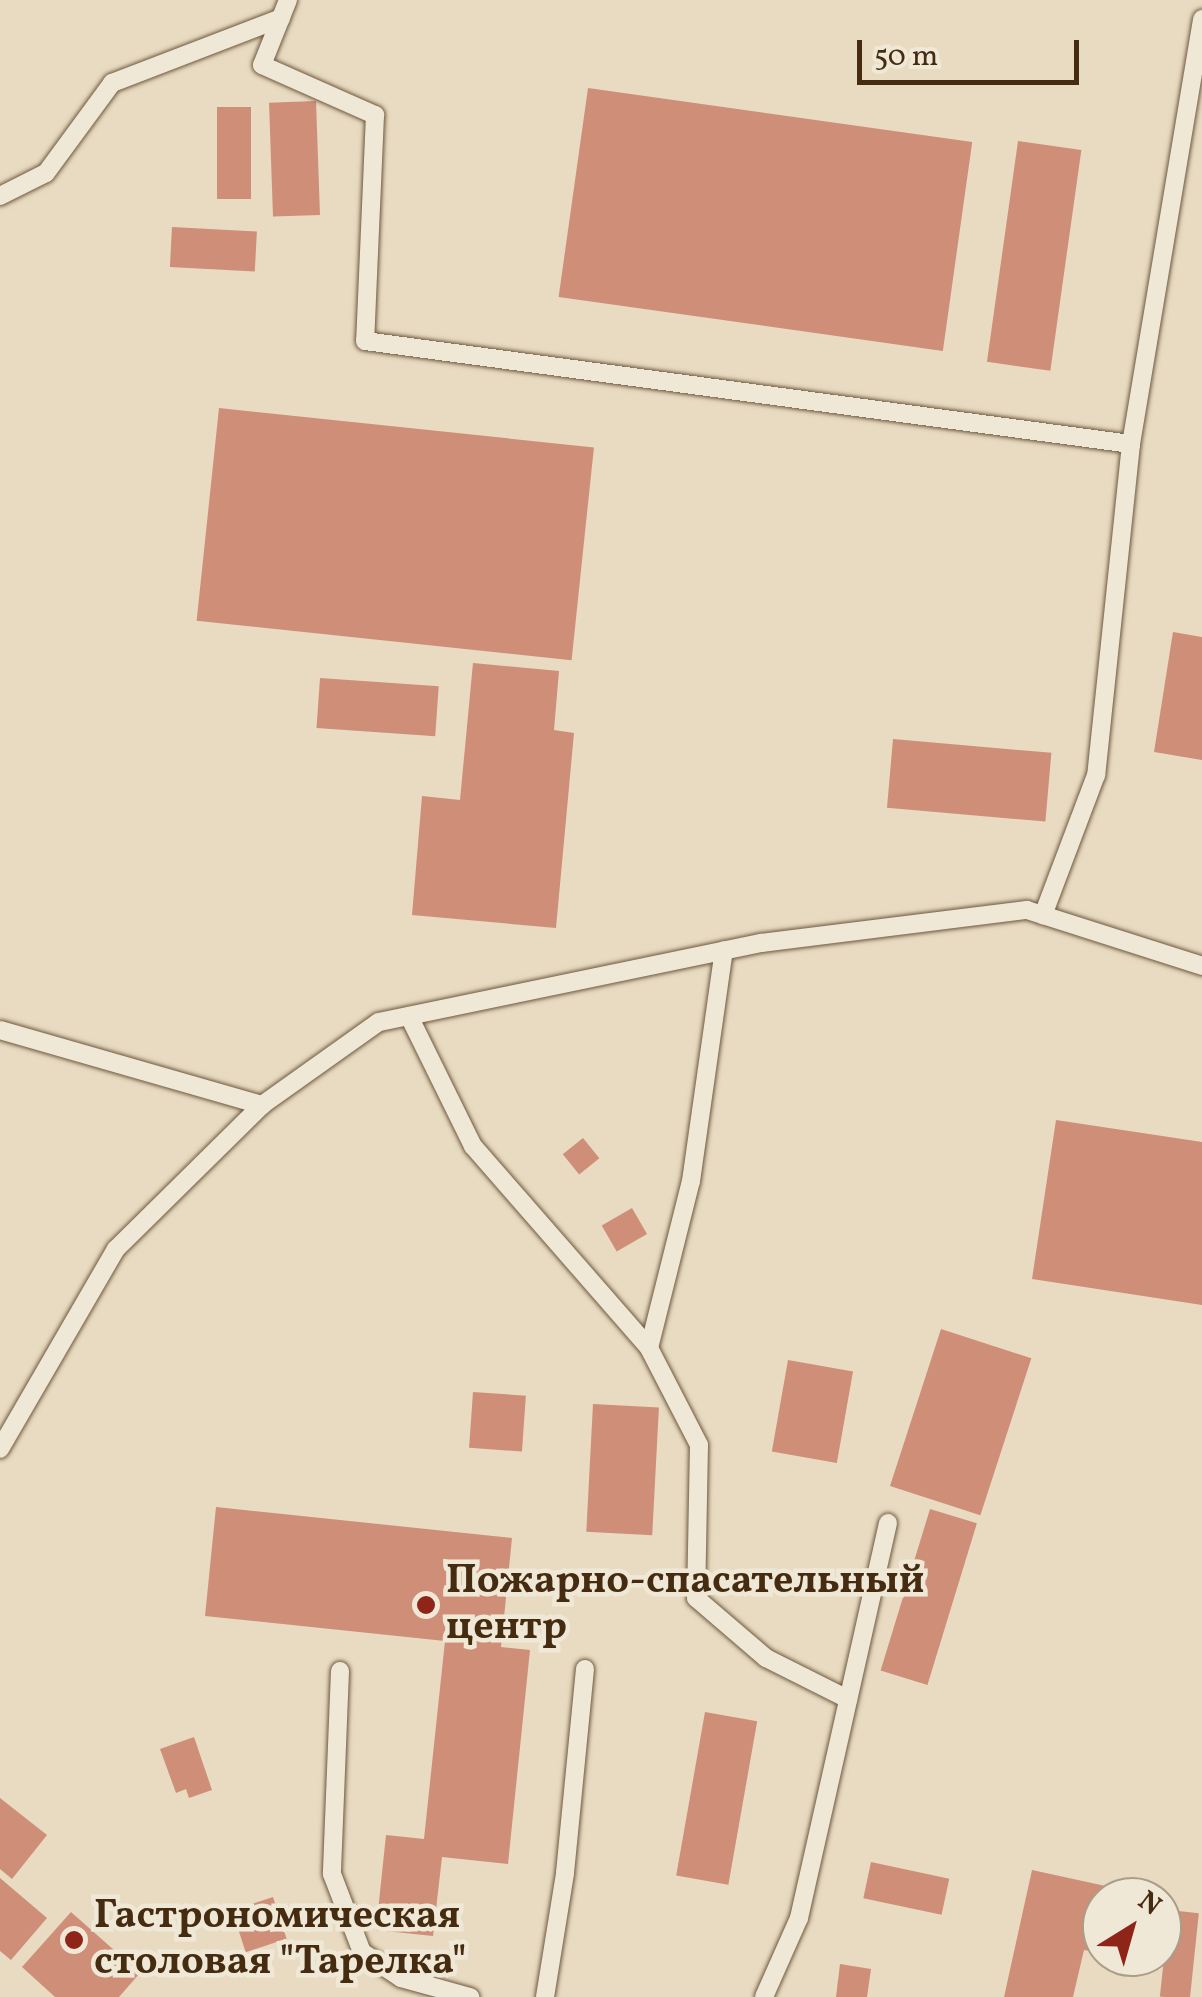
<!DOCTYPE html>
<meta charset="utf-8">
<style>
body{margin:0}
#map{position:relative;width:1202px;height:1997px;overflow:hidden;background:#e8dbc1;font-family:Vollkorn,serif}
div>[style]{position:absolute}
.building>*{inset:0;background:#cf8e77;transform-origin:0 0}
.roads{filter:drop-shadow(0 0 2px #6e583d) drop-shadow(0 0 2px #6e583d)}
.service>*{height:18px;margin:-9px;padding:0 9px;transform-origin:9px;border-radius:9px;background:#f0e8d7}
.dots>*{width:28px;height:28px;translate:-50% -50%;box-sizing:border-box;border:5px solid #f0e8d7;border-radius:50%}
span{translate:-50% -50%;white-space:nowrap;text-align:center;line-height:1.15;-webkit-text-stroke:9px #f0e8d7;paint-order:stroke}
.poi-label{font-size:40px;color:#452c11;font-weight:700}
.left{translate:0 -50%;text-align:left}
.north{position:absolute;left:1082px;top:1877px;width:100px;height:100px;box-sizing:border-box;background:#f0e8d7;border:2px solid #ac9d88;border-radius:50%;rotate:37deg;font-size:28px;font-weight:700;line-height:40px;text-align:center;color:#452c11}
.north::after{content:'';display:block;margin:auto;width:35px;height:45px;background:#8f2418;clip-path:polygon(50% 0,100% 100%,50% 72%,0 100%)}
.scale{position:absolute;left:857px;top:40px;width:222px;height:45px;box-sizing:border-box;border:5px solid #452c11;border-top:0;padding-left:12px;font-size:30px;line-height:35px;white-space:nowrap;color:#452c11;-webkit-text-stroke:8px #f0e8d7;paint-order:stroke}
</style>
<div id="map">
<div class="building">
<div style="left:588px;top:88px;width:388px;height:211px;rotate:8deg"></div>
<div style="left:316px;top:101px;width:114px;height:47px;rotate:88deg"></div>
<div style="left:217px;top:107px;width:34px;height:92px"></div>
<div style="left:1018px;top:141px;width:64px;height:223px;rotate:8deg"></div>
<div style="left:172px;top:227px;width:85px;height:40px;rotate:3deg"></div>
<div style="left:219px;top:408px;width:377px;height:214px;rotate:6deg"></div>
<div style="clip-path:polygon(1173px 632px,1202px 637px,1202px 760px,1154px 752px)"></div>
<div style="clip-path:polygon(473px 663px,559px 671px,554px 730px,574px 733px,556px 928px,412px 915px,422px 796px,460px 800px)"></div>
<div style="left:320px;top:678px;width:119px;height:50px;rotate:4deg"></div>
<div style="left:893px;top:739px;width:159px;height:69px;rotate:5deg"></div>
<div style="clip-path:polygon(1056px 1120px,1202px 1142px,1202px 1305px,1032px 1279px)"></div>
<div style="left:583px;top:1138px;width:26px;height:26px;rotate:51deg"></div>
<div style="left:632px;top:1208px;width:30px;height:35px;rotate:60deg"></div>
<div style="left:941px;top:1329px;width:95px;height:165px;rotate:18deg"></div>
<div style="left:788px;top:1360px;width:66px;height:93px;rotate:10deg"></div>
<div style="left:473px;top:1392px;width:53px;height:56px;rotate:4deg"></div>
<div style="left:593px;top:1404px;width:66px;height:128px;rotate:3deg"></div>
<div style="clip-path:polygon(216px 1507px,512px 1538px,501px 1647px,530px 1650px,508px 1864px,442px 1857px,433px 1936px,376px 1930px,386px 1835px,424px 1839px,445px 1641px,205px 1616px)"></div>
<div style="left:930px;top:1509px;width:49px;height:169px;rotate:17deg"></div>
<div style="left:705px;top:1712px;width:53px;height:166px;rotate:10deg"></div>
<div style="clip-path:polygon(194px 1737px,212px 1790px,189px 1798px,186px 1789px,176px 1793px,160px 1749px)"></div>
<div style="clip-path:polygon(0 1798px,47px 1835px,12px 1879px,0 1869px)"></div>
<div style="left:871px;top:1862px;width:80px;height:37px;rotate:12deg"></div>
<div style="clip-path:polygon(1032px 1870px,1147px 1895px,1102px 1897px,1102px 1953px,1084px 1950px,1073px 1997px,1004px 1997px)"></div>
<div style="clip-path:polygon(0 1878px,47px 1918px,11px 1960px,0 1951px)"></div>
<div style="left:273px;top:1897px;width:44px;height:43px;rotate:72deg"></div>
<div style="left:1169px;top:1910px;width:30px;height:87px;rotate:6deg"></div>
<div style="clip-path:polygon(71px 1912px,140px 1973px,119px 1997px,55px 1997px,22px 1967px)"></div>
<div style="clip-path:polygon(840px 1964px,871px 1969px,867px 1997px,836px 1997px)"></div>
</div>
<div class="roads">
<div class="service">
<div style="left:288px;top:0;width:70px;rotate:111.8deg"></div>
<div style="left:262px;top:65px;width:124px;rotate:23.9deg"></div>
<div style="left:375px;top:115px;width:226px;rotate:92.5deg"></div>
<div style="left:365px;top:341px;width:773px;rotate:7.66deg"></div>
<div style="left:1131px;top:444px;width:333px;rotate:96deg"></div>
<div style="left:1096px;top:775px;width:150px;rotate:110.7deg"></div>
<div style="left:0;top:196px;width:51px;rotate:-26.6deg"></div>
<div style="left:46px;top:173px;width:112px;rotate:-53.7deg"></div>
<div style="left:112px;top:83px;width:181px;rotate:-21deg"></div>
<div style="left:1131px;top:444px;width:431px;rotate:-80.5deg"></div>
<div style="left:409px;top:1016px;width:145px;rotate:63.8deg"></div>
<div style="left:473px;top:1146px;width:268px;rotate:48.9deg"></div>
<div style="left:649px;top:1348px;width:109px;rotate:62.7deg"></div>
<div style="left:699px;top:1445px;width:153px;rotate:91.1deg"></div>
<div style="left:696px;top:1598px;width:92px;rotate:40.6deg"></div>
<div style="left:766px;top:1658px;width:92px;rotate:26.6deg"></div>
<div style="left:0;top:1030px;width:273px;rotate:16deg"></div>
<div style="left:649px;top:1348px;width:172px;rotate:-75.9deg"></div>
<div style="left:691px;top:1181px;width:233px;rotate:-81.9deg"></div>
<div style="left:0;top:1449px;width:231px;rotate:-59.9deg"></div>
<div style="left:116px;top:1249px;width:205px;rotate:-44.6deg"></div>
<div style="left:262px;top:1105px;width:143px;rotate:-35.4deg"></div>
<div style="left:379px;top:1022px;width:390px;rotate:-11.7deg"></div>
<div style="left:761px;top:943px;width:268px;rotate:-7.1deg"></div>
<div style="left:1027px;top:910px;width:184px;rotate:17.7deg"></div>
<div style="left:340px;top:1671px;width:203px;rotate:92.3deg"></div>
<div style="left:332px;top:1874px;width:84px;rotate:69deg"></div>
<div style="left:362px;top:1952px;width:47px;rotate:33.7deg"></div>
<div style="left:401px;top:1978px;width:72px;rotate:15.4deg"></div>
<div style="left:545px;top:1997px;width:126px;rotate:-80.8deg"></div>
<div style="left:565px;top:1873px;width:205px;rotate:-84.4deg"></div>
<div style="left:764px;top:1997px;width:86px;rotate:-66.1deg"></div>
<div style="left:799px;top:1918px;width:405px;rotate:-77.3deg"></div>
</div>
</div>
<div class="dots">
<div style="left:426px;top:1605px;background:#8f2418"></div>
<div style="left:74px;top:1940px;background:#8f2418"></div>
</div>
<div class="poi-label">
<span class="left" style="left:446px;top:1605px">Пожарно-спасательный<br>центр</span>
<span class="left" style="left:94px;top:1940px">Гастрономическая<br>столовая "Тарелка"</span>
</div>
<div class="north">N</div>
<div class="scale">50 m</div>
</div>
